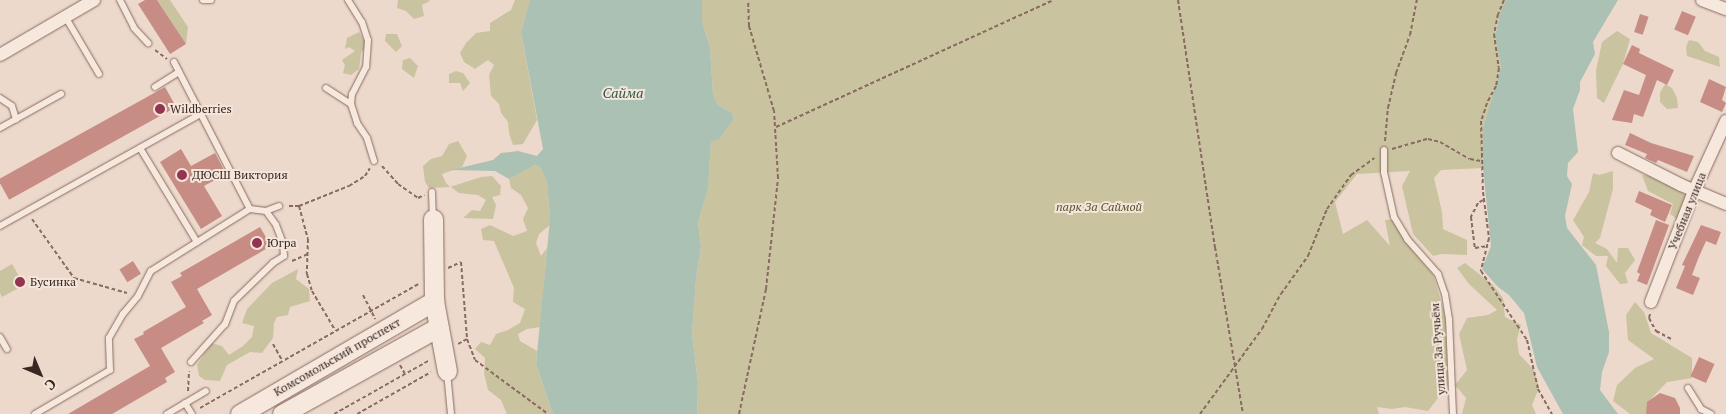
<!DOCTYPE html>
<meta charset="utf-8">
<style>
body{margin:0}
#map{position:relative;width:1726px;height:414px;overflow:hidden;background:#ecd9cb;font-family:"PT Serif",serif}
div>[style]{position:absolute}
.green>*{inset:0;background:#cac39f}
.water>*{inset:0;background:#abc1b4}
.building>*{inset:0;background:#c78c84;transform-origin:0 0}
.path>*{height:2px;margin-top:-1px;transform-origin:0;background:repeating-linear-gradient(90deg,#886a60 0 4px,transparent 0 6.5px)}
.roads{filter:drop-shadow(0 0 1px #886a60) drop-shadow(0 0 1px #886a60)}
.lane>*{height:6px;margin:-3px;padding:0 3px;transform-origin:3px;border-radius:3px;background:#f7e8de}
.street>*{height:12px;margin:-6px;padding:0 6px;transform-origin:6px;border-radius:6px;background:#f7e8de}
.secondary>*{height:19px;margin:-9.5px;padding:0 9.5px;transform-origin:9.5px;border-radius:9.5px;background:#f7e8de}
.dots>*{width:14px;height:14px;translate:-50% -50%;box-sizing:border-box;border:2px solid #f4e5da;border-radius:50%}
span{translate:-50% -50%;white-space:nowrap;text-align:center;line-height:1.15;-webkit-text-stroke:4px #f4e5da;paint-order:stroke}
.poi-label{font-size:12px;color:#3a2722}
.left{translate:0 -50%;text-align:left}
.park-label{font-size:12px;color:#54532a;font-style:italic}
.street-label{font-size:12px;color:#3a2722}
.water-label{font-size:14px;color:#33584b;font-style:italic}
.north{position:absolute;left:15px;top:349px;width:50px;height:50px;-webkit-text-stroke:4px #f4e5da;paint-order:stroke;rotate:135deg;font-size:14px;font-weight:700;line-height:20px;text-align:center;color:#3a2722}
.north::after{content:'';display:block;margin:auto;width:18px;height:22px;background:#3a2722;clip-path:polygon(50% 0,100% 100%,50% 72%,0 100%)}
</style>
<div id="map">
<div class="green">
<div style="clip-path:polygon(157px 0,170px 0,188px 27px,186px 44px)"></div>
<div style="clip-path:polygon(398px 0,429px 0,430px 1px,422px 5px,424px 16px,414px 19px,406px 11px,397px 8px)"></div>
<div style="clip-path:polygon(515px 0,530px 0,521px 32px,537px 120px,523px 144px,513px 145px,509px 133px,508px 122px,501px 113px,499px 104px,491px 96px,489px 75px,494px 65px,488px 60px,475px 69px,464px 62px,460px 53px,466px 43px,476px 33px,490px 31px,490px 23px,511px 10px)"></div>
<div style="clip-path:polygon(702px 0,1506px 0,1497px 24px,1495px 36px,1501px 67px,1483px 128px,1483px 168px,1441px 170px,1434px 178px,1442px 212px,1443px 229px,1467px 240px,1467px 255px,1442px 254px,1433px 256px,1413px 234px,1402px 186px,1410px 171px,1357px 174px,1335px 202px,1343px 234px,1367px 220px,1390px 246px,1385px 220px,1394px 220px,1418px 257px,1433px 274px,1449px 328px,1449px 384px,1428px 411px,1405px 407px,1392px 409px,1377px 407px,1379px 414px,697px 414px,698px 383px,692px 334px,696px 279px,701px 246px,698px 223px,708px 189px,711px 142px,732px 113px,718px 105px,713px 94px,710px 47px,702px 21px)"></div>
<div style="clip-path:polygon(1617px 31px,1630px 39px,1623px 64px,1604px 103px,1597px 98px,1596px 71px,1602px 42px)"></div>
<div style="clip-path:polygon(359px 32px,367px 45px,361px 53px,359px 69px,351px 75px,343px 73px,345px 65px,342px 60px,355px 51px,349px 47px,345px 49px,347px 38px)"></div>
<div style="clip-path:polygon(386px 34px,397px 34px,402px 46px,396px 52px,385px 41px)"></div>
<div style="clip-path:polygon(1689px 40px,1698px 42px,1705px 51px,1719px 57px,1720px 67px,1687px 56px,1686px 47px)"></div>
<div style="clip-path:polygon(410px 58px,418px 66px,414px 78px,402px 69px,403px 60px)"></div>
<div style="clip-path:polygon(456px 71px,463px 73px,470px 83px,463px 91px,460px 83px,449px 83px,449px 74px)"></div>
<div style="clip-path:polygon(1665px 84px,1672px 88px,1677px 98px,1678px 108px,1667px 109px,1660px 102px,1660px 93px)"></div>
<div style="clip-path:polygon(458px 141px,467px 156px,462px 167px,442px 174px,446px 183px,450px 187px,481px 177px,492px 176px,501px 186px,500px 195px,492px 197px,496px 205px,493px 219px,463px 218px,472px 210px,480px 211px,486px 200px,478px 195px,459px 193px,451px 187px,429px 188px,425px 182px,423px 166px,431px 159px,442px 156px,449px 144px)"></div>
<div style="clip-path:polygon(535px 165px,540px 167px,547px 182px,550px 219px,550px 225px,539px 234px,536px 243px,541px 256px,547px 248px,540px 327px,527px 329px,518px 334px,520px 341px,537px 351px,536px 364px,553px 414px,507px 414px,501px 400px,488px 390px,484px 373px,485px 358px,475px 349px,481px 342px,490px 345px,496px 334px,508px 330px,520px 323px,525px 309px,513px 302px,514px 288px,494px 241px,483px 240px,481px 229px,490px 225px,513px 236px,527px 231px,523px 219px,528px 208px,521px 195px,511px 188px,509px 179px)"></div>
<div style="clip-path:polygon(1613px 171px,1613px 189px,1600px 238px,1595px 243px,1607px 249px,1617px 263px,1618px 248px,1628px 248px,1635px 260px,1625px 273px,1628px 283px,1620px 284px,1606px 266px,1608px 256px,1596px 256px,1582px 245px,1584px 237px,1573px 220px,1589px 192px,1593px 173px,1599px 175px)"></div>
<div style="clip-path:polygon(1642px 175px,1652px 176px,1678px 189px,1687px 197px,1677px 219px,1670px 214px,1673px 204px,1648px 191px)"></div>
<div style="clip-path:polygon(1465px 263px,1493px 285px,1503px 298px,1505px 317px,1521px 325px,1517px 339px,1519px 354px,1534px 370px,1539px 388px,1532px 405px,1536px 414px,1462px 414px,1466px 398px,1455px 385px,1467px 370px,1459px 334px,1467px 318px,1488px 315px,1497px 310px,1469px 284px,1457px 268px)"></div>
<div style="clip-path:polygon(12px 264px,24px 285px,2px 297px,0 293px,0 271px)"></div>
<div style="clip-path:polygon(298px 269px,296px 279px,309px 289px,310px 301px,290px 307px,288px 315px,277px 317px,274px 323px,273px 338px,262px 353px,250px 352px,227px 365px,220px 381px,205px 380px,199px 376px,197px 365px,211px 343px,222px 346px,229px 355px,243px 346px,252px 337px,254px 326px,242px 323px,247px 309px,272px 283px)"></div>
<div style="clip-path:polygon(1635px 302px,1644px 312px,1651px 333px,1692px 358px,1692px 378px,1667px 382px,1650px 400px,1648px 414px,1630px 414px,1613px 401px,1617px 385px,1635px 368px,1654px 359px,1628px 340px,1626px 315px)"></div>
</div>
<div class="water">
<div style="clip-path:polygon(530px 0,702px 0,702px 21px,710px 47px,713px 94px,718px 105px,732px 113px,733px 120px,719px 139px,711px 142px,708px 189px,698px 223px,701px 246px,696px 279px,692px 334px,698px 383px,697px 414px,553px 414px,536px 364px,550px 219px,547px 182px,540px 167px,535px 165px,509px 179px,495px 171px,451px 170px,493px 160px,501px 153px,518px 151px,537px 156px,543px 149px,521px 32px)"></div>
<div style="clip-path:polygon(1506px 0,1618px 0,1593px 42px,1595px 54px,1580px 82px,1580px 90px,1573px 109px,1578px 152px,1568px 163px,1567px 176px,1572px 184px,1565px 216px,1567px 228px,1596px 265px,1609px 332px,1609px 352px,1602px 372px,1600px 390px,1618px 414px,1563px 414px,1537px 367px,1524px 313px,1509px 295px,1498px 287px,1482px 269px,1491px 246px,1483px 168px,1483px 128px,1501px 67px,1495px 36px,1500px 14px)"></div>
</div>
<div class="building">
<div style="clip-path:polygon(145px 0,157px 0,186px 44px,170px 54px,138px 4px)"></div>
<div style="left:1682px;top:11px;width:15px;height:20px;rotate:23deg"></div>
<div style="left:1640px;top:14px;width:9px;height:19px;rotate:18deg"></div>
<div style="clip-path:polygon(1632px 45px,1640px 49px,1639px 53px,1674px 70px,1667px 85px,1657px 80px,1643px 117px,1634px 114px,1632px 123px,1612px 120px,1624px 90px,1639px 95px,1646px 75px,1623px 64px)"></div>
<div style="clip-path:polygon(1709px 79px,1726px 87px,1722px 100px,1726px 103px,1722px 112px,1700px 102px)"></div>
<div style="left:165px;top:87px;width:23px;height:191px;rotate:61deg"></div>
<div style="clip-path:polygon(1630px 133px,1651px 143px,1694px 156px,1687px 172px,1658px 160px,1656px 163px,1645px 158px,1647px 154px,1625px 145px)"></div>
<div style="clip-path:polygon(181px 149px,191px 166px,215px 153px,226px 174px,204px 186px,222px 216px,201px 229px,160px 162px)"></div>
<div style="clip-path:polygon(1639px 191px,1672px 205px,1665px 222px,1650px 215px,1652px 210px,1635px 202px)"></div>
<div style="clip-path:polygon(1656px 220px,1669px 225px,1647px 285px,1637px 281px,1640px 274px,1637px 272px)"></div>
<div style="clip-path:polygon(1701px 225px,1721px 232px,1716px 245px,1706px 241px,1698px 259px,1692px 275px,1700px 278px,1693px 295px,1676px 288px,1685px 266px,1682px 265px)"></div>
<div style="clip-path:polygon(260px 227px,271px 246px,197px 289px,212px 315px,202px 321px,204px 323px,161px 348px,175px 372px,165px 378px,167px 382px,112px 414px,68px 414px,150px 366px,134px 339px,144px 334px,143px 332px,186px 307px,171px 282px,182px 276px,180px 273px)"></div>
<div style="left:133px;top:261px;width:15px;height:16px;rotate:58deg"></div>
<div style="left:1699px;top:357px;width:17px;height:21px;rotate:24deg"></div>
<div style="clip-path:polygon(1660px 393px,1675px 398px,1680px 408px,1680px 414px,1646px 414px,1647px 402px)"></div>
</div>
<div class="path">
<div style="left:1178px;top:0;width:250px;rotate:81.5deg"></div>
<div style="left:1215px;top:247px;width:169px;rotate:80.5deg"></div>
<div style="left:1504px;top:0;width:15px;rotate:113deg"></div>
<div style="left:1498px;top:14px;width:20px;rotate:101deg"></div>
<div style="left:1494px;top:34px;width:34px;rotate:82deg"></div>
<div style="left:1499px;top:68px;width:18px;rotate:99deg"></div>
<div style="left:1496px;top:86px;width:19px;rotate:118deg"></div>
<div style="left:1487px;top:103px;width:19px;rotate:108deg"></div>
<div style="left:1481px;top:121px;width:71px;rotate:88.4deg"></div>
<div style="left:1483px;top:192px;width:46px;rotate:82.6deg"></div>
<div style="left:1489px;top:238px;width:34px;rotate:104deg"></div>
<div style="left:1481px;top:271px;width:83px;rotate:56.3deg"></div>
<div style="left:1527px;top:340px;width:50px;rotate:77.3deg"></div>
<div style="left:1538px;top:389px;width:29px;rotate:61deg"></div>
<div style="left:155px;top:50px;width:15px;rotate:37deg"></div>
<div style="left:776px;top:127px;width:305px;rotate:-24.6deg"></div>
<div style="left:1385px;top:141px;width:33px;rotate:-85deg"></div>
<div style="left:1388px;top:108px;width:36px;rotate:-77deg"></div>
<div style="left:1396px;top:73px;width:40px;rotate:-69.8deg"></div>
<div style="left:1410px;top:35px;width:36px;rotate:-79deg"></div>
<div style="left:1392px;top:149px;width:37px;rotate:-16deg"></div>
<div style="left:1428px;top:139px;width:12px;rotate:14deg"></div>
<div style="left:1440px;top:142px;width:34px;rotate:30deg"></div>
<div style="left:1470px;top:159px;width:11px;rotate:10deg"></div>
<div style="left:382px;top:166px;width:24px;rotate:48deg"></div>
<div style="left:398px;top:184px;width:24px;rotate:35deg"></div>
<div style="left:418px;top:198px;width:7px;rotate:-27deg"></div>
<div style="left:1483px;top:200px;width:6px;rotate:149deg"></div>
<div style="left:1478px;top:203px;width:16px;rotate:117deg"></div>
<div style="left:1471px;top:217px;width:31px;rotate:83deg"></div>
<div style="left:1475px;top:248px;width:13px;rotate:-9deg"></div>
<div style="left:289px;top:206px;width:10px"></div>
<div style="left:299px;top:206px;width:54px;rotate:-21.8deg"></div>
<div style="left:349px;top:186px;width:19px;rotate:-32deg"></div>
<div style="left:365px;top:176px;width:9px;rotate:-58deg"></div>
<div style="left:299px;top:206px;width:34px;rotate:75deg"></div>
<div style="left:308px;top:239px;width:35px;rotate:92deg"></div>
<div style="left:307px;top:274px;width:18px;rotate:74deg"></div>
<div style="left:312px;top:291px;width:45px;rotate:59.5deg"></div>
<div style="left:32px;top:219px;width:72px;rotate:54.6deg"></div>
<div style="left:74px;top:278px;width:55px;rotate:15.8deg"></div>
<div style="left:292px;top:261px;width:17px;rotate:-24deg"></div>
<div style="left:448px;top:268px;width:14px;rotate:-25deg"></div>
<div style="left:461px;top:262px;width:77px;rotate:85.5deg"></div>
<div style="left:467px;top:339px;width:22px;rotate:69deg"></div>
<div style="left:475px;top:360px;width:91px;rotate:36.5deg"></div>
<div style="left:363px;top:295px;width:27px;rotate:63deg"></div>
<div style="left:1650px;top:314px;width:4px;rotate:104deg"></div>
<div style="left:1649px;top:318px;width:15px;rotate:62deg"></div>
<div style="left:1656px;top:331px;width:17px;rotate:28deg"></div>
<div style="left:273px;top:344px;width:18px;rotate:61deg"></div>
<div style="left:458px;top:344px;width:10px;rotate:-29deg"></div>
<div style="left:400px;top:365px;width:10px;rotate:61deg"></div>
<div style="left:188px;top:391px;width:20px;rotate:-87deg"></div>
<div style="left:200px;top:408px;width:251px;rotate:-29.6deg"></div>
<div style="left:334px;top:414px;width:110px;rotate:-29.4deg"></div>
<div style="left:357px;top:414px;width:85px;rotate:-29.6deg"></div>
<div style="left:739px;top:414px;width:128px;rotate:-77.8deg"></div>
<div style="left:766px;top:289px;width:112px;rotate:-83.8deg"></div>
<div style="left:778px;top:178px;width:67px;rotate:-93.4deg"></div>
<div style="left:774px;top:111px;width:89px;rotate:-106.4deg"></div>
<div style="left:749px;top:26px;width:26px;rotate:-92deg"></div>
<div style="left:1200px;top:414px;width:105px;rotate:-53.9deg"></div>
<div style="left:1262px;top:329px;width:40px;rotate:-62deg"></div>
<div style="left:1281px;top:294px;width:47px;rotate:-54.6deg"></div>
<div style="left:1308px;top:256px;width:51px;rotate:-68deg"></div>
<div style="left:1327px;top:209px;width:42px;rotate:-54.8deg"></div>
<div style="left:1351px;top:175px;width:29px;rotate:-36deg"></div>
</div>
<div class="roads">
<div class="lane">
<div style="left:120px;top:0;width:31px;rotate:63deg"></div>
<div style="left:134px;top:28px;width:21px;rotate:47deg"></div>
<div style="left:203px;top:0;width:8px"></div>
<div style="left:348px;top:0;width:26px;rotate:58deg"></div>
<div style="left:362px;top:22px;width:19px;rotate:72deg"></div>
<div style="left:368px;top:40px;width:27px;rotate:94deg"></div>
<div style="left:366px;top:67px;width:30px;rotate:117deg"></div>
<div style="left:352px;top:94px;width:10px;rotate:96deg"></div>
<div style="left:351px;top:104px;width:20px;rotate:72deg"></div>
<div style="left:357px;top:123px;width:18px;rotate:56deg"></div>
<div style="left:367px;top:138px;width:24px;rotate:73deg"></div>
<div style="left:66px;top:18px;width:65px;rotate:59.5deg"></div>
<div style="left:174px;top:62px;width:165px;rotate:62.7deg"></div>
<div style="left:155px;top:87px;width:28px;rotate:-32deg"></div>
<div style="left:326px;top:88px;width:30px;rotate:33deg"></div>
<div style="left:0;top:98px;width:14px;rotate:34deg"></div>
<div style="left:12px;top:106px;width:14px;rotate:73deg"></div>
<div style="left:0;top:128px;width:70px;rotate:-29.1deg"></div>
<div style="left:140px;top:148px;width:110px;rotate:58.8deg"></div>
<div style="left:1384px;top:150px;width:22px;rotate:90deg"></div>
<div style="left:1384px;top:172px;width:46px;rotate:77.5deg"></div>
<div style="left:1394px;top:217px;width:26px;rotate:59deg"></div>
<div style="left:1407px;top:239px;width:47px;rotate:48.5deg"></div>
<div style="left:1438px;top:274px;width:21px;rotate:71deg"></div>
<div style="left:1445px;top:294px;width:25px;rotate:81deg"></div>
<div style="left:1449px;top:319px;width:95px;rotate:87.6deg"></div>
<div style="left:432px;top:192px;width:24px;rotate:88deg"></div>
<div style="left:266px;top:211px;width:14px;rotate:-21deg"></div>
<div style="left:0;top:226px;width:229px;rotate:-29.2deg"></div>
<div style="left:0;top:337px;width:14px;rotate:60deg"></div>
<div style="left:447px;top:372px;width:42px;rotate:84.6deg"></div>
<div style="left:1688px;top:388px;width:25px;rotate:58deg"></div>
<div style="left:1701px;top:409px;width:11px;rotate:27deg"></div>
<div style="left:185px;top:403px;width:13px;rotate:58deg"></div>
<div style="left:35px;top:414px;width:87px;rotate:-30.4deg"></div>
<div style="left:110px;top:370px;width:32px;rotate:-92deg"></div>
<div style="left:109px;top:338px;width:28px;rotate:-60deg"></div>
<div style="left:123px;top:314px;width:23px;rotate:-50deg"></div>
<div style="left:138px;top:296px;width:28px;rotate:-63deg"></div>
<div style="left:151px;top:271px;width:117px;rotate:-32.1deg"></div>
<div style="left:250px;top:209px;width:16px;rotate:7deg"></div>
<div style="left:266px;top:211px;width:17px;rotate:54deg"></div>
<div style="left:276px;top:225px;width:19px;rotate:69deg"></div>
<div style="left:283px;top:243px;width:13px;rotate:86deg"></div>
<div style="left:284px;top:256px;width:13px;rotate:148deg"></div>
<div style="left:273px;top:263px;width:54px;rotate:135.7deg"></div>
<div style="left:234px;top:301px;width:25px;rotate:111deg"></div>
<div style="left:225px;top:324px;width:51px;rotate:131.8deg"></div>
<div style="left:167px;top:414px;width:45px;rotate:-30.5deg"></div>
</div>
<div class="street">
<div style="left:1702px;top:0;width:26px;rotate:21deg"></div>
<div style="left:0;top:55px;width:109px;rotate:-30.3deg"></div>
<div style="left:1618px;top:153px;width:71px;rotate:26.9deg"></div>
<div style="left:1681px;top:185px;width:49px;rotate:22.9deg"></div>
<div style="left:1651px;top:302px;width:119px;rotate:-68.8deg"></div>
<div style="left:1694px;top:191px;width:77px;rotate:-65.4deg"></div>
</div>
<div class="secondary">
<div style="left:433px;top:219px;width:82px;rotate:89.3deg"></div>
<div style="left:434px;top:301px;width:71px;rotate:79.5deg"></div>
<div style="left:240px;top:414px;width:225px;rotate:-30.2deg"></div>
<div style="left:282px;top:414px;width:179px;rotate:-29.1deg"></div>
</div>
</div>
<div class="dots">
<div style="left:160px;top:109px;background:#933450"></div>
<div style="left:182px;top:175px;background:#933450"></div>
<div style="left:257px;top:243px;background:#933450"></div>
<div style="left:20px;top:282px;background:#933450"></div>
</div>
<div class="poi-label">
<span class="left" style="left:170px;top:109px">Wildberries</span>
<span class="left" style="left:192px;top:175px">ДЮСШ Виктория</span>
<span class="left" style="left:267px;top:243px">Югра</span>
<span class="left" style="left:30px;top:282px">Бусинка</span>
</div>
<div class="park-label">
<span style="left:1099px;top:207px">парк За Саймой</span>
</div>
<div class="street-label">
<span style="left:1687px;top:211px;rotate:-68deg">Учебная улица</span>
<span style="left:1438px;top:349px;rotate:-94deg">улица За Ручьём</span>
<span style="left:337px;top:357px;rotate:-30deg">Комсомольский проспект</span>
</div>
<div class="water-label">
<span style="left:623px;top:93px">Сайма</span>
</div>
<div class="north">С</div>
</div>
